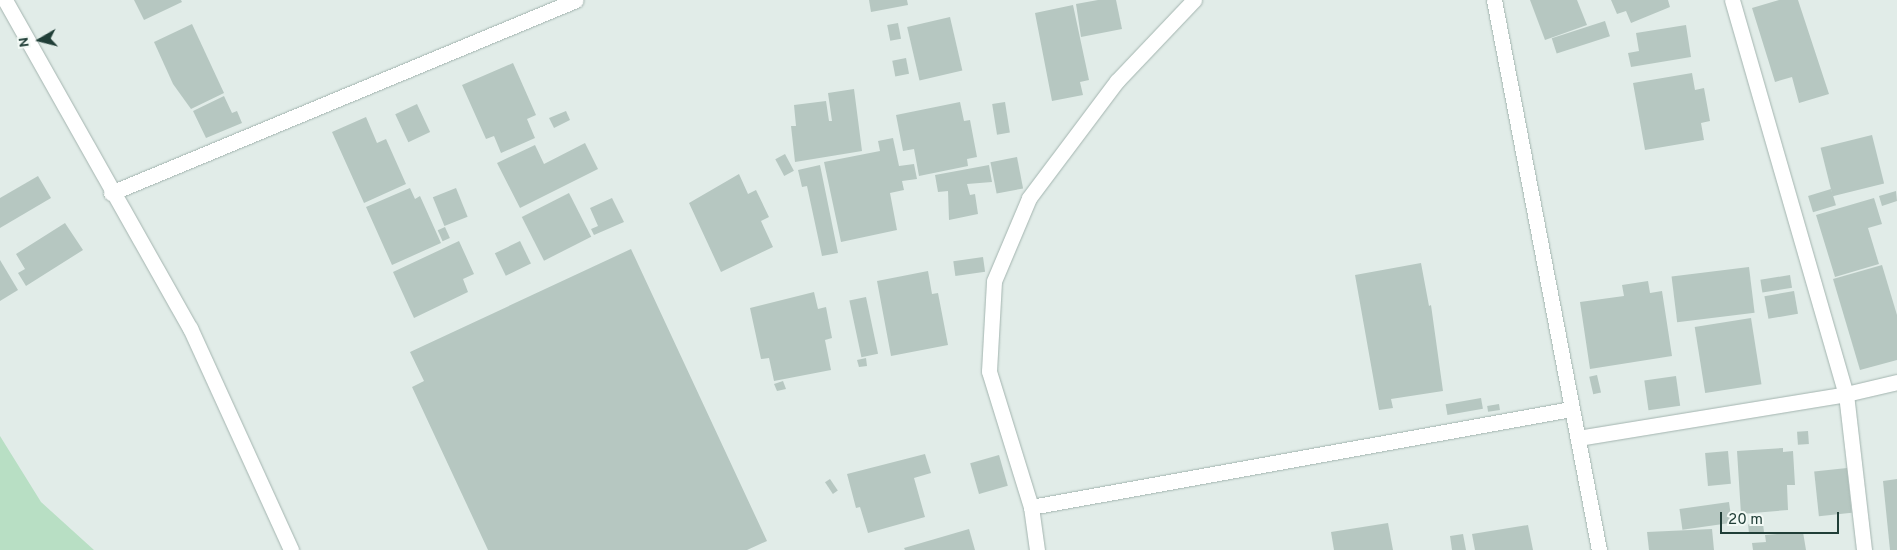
<!DOCTYPE html>
<style>
body{margin:0}
#map{position:relative;width:1897px;height:550px;overflow:hidden;background:#e1ece8;font-family:Overpass,sans-serif}
div>[style]{position:absolute}
.green>*{inset:0;background:#b8dfc4}
.building>*{inset:0;background:#b6c7c1;transform-origin:0 0}
.roads{filter:drop-shadow(0 0 1px #a3b4af) drop-shadow(0 0 1px #a3b4af)}
.service>*{height:15px;margin:-7.5px;padding:0 7.5px;transform-origin:7.5px;border-radius:7.5px;background:#fff}
.minor>*{height:15px;margin:-7.5px;padding:0 7.5px;transform-origin:7.5px;border-radius:7.5px;background:#fff}
.tertiary>*{height:15px;margin:-7.5px;padding:0 7.5px;transform-origin:7.5px;border-radius:7.5px;background:#fff}
span{translate:-50% -50%;white-space:nowrap;text-align:center;line-height:1.15;-webkit-text-stroke:5px #f2f9f5;paint-order:stroke}
.north{position:absolute;left:15px;top:15px;width:50px;height:50px;-webkit-text-stroke:4px #f2f9f5;paint-order:stroke;rotate:262deg;font-size:14px;font-weight:700;line-height:20px;text-align:center;color:#203e37}
.north::after{content:'';display:block;margin:auto;width:18px;height:22px;background:#203e37;clip-path:polygon(50% 0,100% 100%,50% 72%,0 100%)}
.scale{position:absolute;left:1720px;top:512px;width:119px;height:22px;box-sizing:border-box;border:2px solid #203e37;border-top:0;padding-left:6px;font-size:15px;line-height:18px;white-space:nowrap;color:#203e37;-webkit-text-stroke:4px #f2f9f5;paint-order:stroke}
</style>
<div id="map">
<div class="green">
<div style="clip-path:polygon(0 436px,41px 502px,94px 550px,0 550px)"></div>
</div>
<div class="building">
<div style="clip-path:polygon(134px 0,181px 0,182px 2px,144px 20px)"></div>
<div style="clip-path:polygon(869px 0,907px 0,908px 5px,871px 12px)"></div>
<div style="clip-path:polygon(1098px 0,1116px 0,1122px 29px,1081px 37px,1076px 4px)"></div>
<div style="clip-path:polygon(1530px 0,1577px 0,1587px 25px,1545px 40px)"></div>
<div style="clip-path:polygon(1611px 0,1668px 0,1670px 7px,1631px 23px,1626px 11px,1617px 14px)"></div>
<div style="clip-path:polygon(1779px 0,1798px 0,1829px 94px,1799px 103px,1792px 77px,1775px 82px,1752px 8px)"></div>
<div style="clip-path:polygon(1073px 5px,1089px 80px,1080px 82px,1083px 95px,1052px 101px,1035px 13px)"></div>
<div style="left:950px;top:17px;width:55px;height:44px;rotate:77deg"></div>
<div style="left:1605px;top:21px;width:16px;height:56px;rotate:72deg"></div>
<div style="left:898px;top:23px;width:16px;height:11px;rotate:79deg"></div>
<div style="clip-path:polygon(192px 24px,224px 93px,191px 109px,173px 84px,154px 42px)"></div>
<div style="clip-path:polygon(1686px 25px,1691px 57px,1631px 67px,1628px 53px,1639px 51px,1636px 33px)"></div>
<div style="left:906px;top:58px;width:16px;height:14px;rotate:79deg"></div>
<div style="clip-path:polygon(513px 63px,536px 115px,527px 119px,535px 138px,501px 153px,494px 136px,486px 139px,462px 85px)"></div>
<div style="clip-path:polygon(1692px 73px,1695px 90px,1704px 88px,1710px 121px,1701px 123px,1704px 140px,1645px 150px,1633px 83px)"></div>
<div style="clip-path:polygon(854px 89px,862px 151px,795px 162px,791px 126px,796px 126px,794px 105px,826px 101px,829px 121px,832px 121px,828px 93px)"></div>
<div style="clip-path:polygon(224px 96px,232px 113px,237px 111px,242px 123px,206px 138px,193px 111px)"></div>
<div style="clip-path:polygon(960px 102px,964px 121px,970px 120px,977px 157px,967px 159px,968px 166px,919px 176px,914px 149px,903px 151px,896px 115px)"></div>
<div style="left:1005px;top:102px;width:31px;height:13px;rotate:81deg"></div>
<div style="left:417px;top:104px;width:31px;height:24px;rotate:65deg"></div>
<div style="clip-path:polygon(566px 111px,570px 120px,554px 128px,549px 118px)"></div>
<div style="clip-path:polygon(366px 117px,377px 143px,386px 139px,406px 184px,364px 203px,332px 132px)"></div>
<div style="left:1872px;top:135px;width:50px;height:53px;rotate:76deg"></div>
<div style="clip-path:polygon(893px 138px,899px 166px,914px 164px,917px 179px,902px 181px,904px 190px,890px 193px,897px 230px,841px 242px,824px 162px,880px 151px,878px 141px)"></div>
<div style="clip-path:polygon(585px 143px,598px 169px,520px 208px,497px 163px,535px 145px,544px 164px)"></div>
<div style="left:785px;top:154px;width:19px;height:11px;rotate:62deg"></div>
<div style="left:1017px;top:157px;width:32px;height:27px;rotate:79deg"></div>
<div style="clip-path:polygon(820px 165px,838px 253px,822px 256px,807px 186px,802px 187px,798px 170px)"></div>
<div style="clip-path:polygon(989px 165px,992px 182px,967px 184px,970px 195px,975px 194px,978px 214px,949px 220px,948px 191px,938px 192px,935px 175px)"></div>
<div style="clip-path:polygon(739px 174px,748px 194px,756px 190px,769px 217px,761px 221px,773px 247px,721px 272px,689px 203px)"></div>
<div style="clip-path:polygon(38px 176px,51px 198px,0 228px,0 198px)"></div>
<div style="clip-path:polygon(410px 188px,415px 199px,420px 196px,441px 243px,392px 265px,366px 207px)"></div>
<div style="left:456px;top:188px;width:31px;height:25px;rotate:68deg"></div>
<div style="left:1831px;top:189px;width:17px;height:24px;rotate:73deg"></div>
<div style="clip-path:polygon(1896px 191px,1897px 201px,1882px 206px,1879px 196px)"></div>
<div style="left:569px;top:193px;width:49px;height:53px;rotate:63deg"></div>
<div style="clip-path:polygon(612px 198px,624px 222px,594px 235px,591px 229px,598px 226px,590px 208px)"></div>
<div style="clip-path:polygon(1874px 198px,1882px 224px,1868px 228px,1879px 264px,1835px 277px,1816px 215px)"></div>
<div style="clip-path:polygon(65px 223px,83px 250px,26px 286px,18px 273px,25px 269px,16px 254px)"></div>
<div style="left:445px;top:227px;width:12px;height:8px;rotate:66deg"></div>
<div style="clip-path:polygon(459px 241px,474px 274px,463px 279px,468px 292px,414px 318px,393px 272px)"></div>
<div style="left:520px;top:241px;width:25px;height:28px;rotate:64deg"></div>
<div style="clip-path:polygon(631px 249px,767px 541px,747px 550px,488px 550px,412px 387px,424px 381px,410px 352px)"></div>
<div style="left:983px;top:257px;width:15px;height:30px;rotate:82deg"></div>
<div style="clip-path:polygon(0 260px,18px 290px,0 301px)"></div>
<div style="clip-path:polygon(1421px 263px,1429px 306px,1431px 305px,1443px 391px,1391px 399px,1393px 408px,1379px 410px,1355px 275px)"></div>
<div style="clip-path:polygon(1882px 265px,1897px 315px,1897px 360px,1860px 370px,1833px 279px)"></div>
<div style="left:1749px;top:267px;width:46px;height:78px;rotate:83deg"></div>
<div style="clip-path:polygon(928px 271px,932px 294px,938px 293px,948px 345px,891px 356px,877px 281px)"></div>
<div style="left:1790px;top:275px;width:13px;height:30px;rotate:81deg"></div>
<div style="clip-path:polygon(1648px 281px,1650px 293px,1662px 291px,1672px 356px,1590px 369px,1580px 302px,1624px 296px,1622px 285px)"></div>
<div style="left:1794px;top:291px;width:23px;height:30px;rotate:80deg"></div>
<div style="clip-path:polygon(814px 292px,818px 309px,826px 307px,832px 338px,825px 340px,831px 370px,774px 381px,769px 358px,761px 359px,750px 308px)"></div>
<div style="left:866px;top:297px;width:58px;height:17px;rotate:78deg"></div>
<div style="left:1751px;top:318px;width:67px;height:57px;rotate:81deg"></div>
<div style="clip-path:polygon(866px 358px,867px 366px,859px 367px,857px 360px)"></div>
<div style="left:1597px;top:375px;width:18px;height:8px;rotate:77deg"></div>
<div style="left:1676px;top:376px;width:30px;height:32px;rotate:82deg"></div>
<div style="clip-path:polygon(783px 381px,786px 389px,777px 391px,774px 384px)"></div>
<div style="left:1481px;top:398px;width:11px;height:36px;rotate:80deg"></div>
<div style="left:1499px;top:404px;width:6px;height:12px;rotate:81deg"></div>
<div style="left:1808px;top:431px;width:13px;height:11px;rotate:86deg"></div>
<div style="clip-path:polygon(1783px 448px,1783px 452px,1793px 451px,1795px 485px,1787px 485px,1788px 510px,1741px 514px,1737px 451px)"></div>
<div style="left:1728px;top:451px;width:33px;height:23px;rotate:85deg"></div>
<div style="clip-path:polygon(925px 454px,931px 473px,914px 478px,925px 517px,868px 533px,860px 507px,856px 508px,847px 474px)"></div>
<div style="left:999px;top:455px;width:32px;height:30px;rotate:74deg"></div>
<div style="left:1847px;top:468px;width:45px;height:33px;rotate:84deg"></div>
<div style="left:830px;top:479px;width:14px;height:6px;rotate:56deg"></div>
<div style="clip-path:polygon(1897px 479px,1897px 550px,1890px 550px,1883px 481px)"></div>
<div style="left:1729px;top:502px;width:21px;height:50px;rotate:82deg"></div>
<div style="clip-path:polygon(1388px 523px,1393px 550px,1334px 550px,1331px 532px)"></div>
<div style="left:1763px;top:523px;width:9px;height:15px;rotate:84deg"></div>
<div style="clip-path:polygon(1528px 525px,1533px 550px,1475px 550px,1472px 534px)"></div>
<div style="clip-path:polygon(969px 529px,975px 550px,905px 550px,904px 548px)"></div>
<div style="clip-path:polygon(1712px 529px,1714px 550px,1649px 550px,1647px 532px)"></div>
<div style="clip-path:polygon(1803px 532px,1806px 550px,1753px 550px,1752px 543px,1766px 542px,1765px 535px)"></div>
<div style="clip-path:polygon(1463px 534px,1466px 550px,1452px 550px,1450px 536px)"></div>
</div>
<div class="roads">
<div class="service">
<div style="left:1031px;top:507px;width:549px;rotate:-10.29deg"></div>
</div>
<div class="minor">
<div style="left:1494px;top:0;width:560px;rotate:79.19deg"></div>
<div style="left:1732px;top:0;width:410px;rotate:73.9deg"></div>
<div style="left:1846px;top:394px;width:157px;rotate:83.4deg"></div>
<div style="left:111px;top:193px;width:503px;rotate:-22.54deg"></div>
<div style="left:1578px;top:438px;width:272px;rotate:-9.3deg"></div>
<div style="left:1846px;top:394px;width:52px;rotate:-13.2deg"></div>
<div style="left:1037px;top:550px;width:43px;rotate:-97.9deg"></div>
<div style="left:1031px;top:507px;width:142px;rotate:-107.2deg"></div>
<div style="left:989px;top:371px;width:90px;rotate:-86.8deg"></div>
<div style="left:994px;top:281px;width:90px;rotate:-67.1deg"></div>
<div style="left:1029px;top:198px;width:146px;rotate:-53.1deg"></div>
<div style="left:1117px;top:81px;width:112px;rotate:-46.5deg"></div>
</div>
<div class="tertiary">
<div style="left:5px;top:0;width:377px;rotate:60.6deg"></div>
<div style="left:190px;top:328px;width:244px;rotate:65.5deg"></div>
</div>
</div>
<div class="north">N</div>
<div class="scale">20 m</div>
</div>
